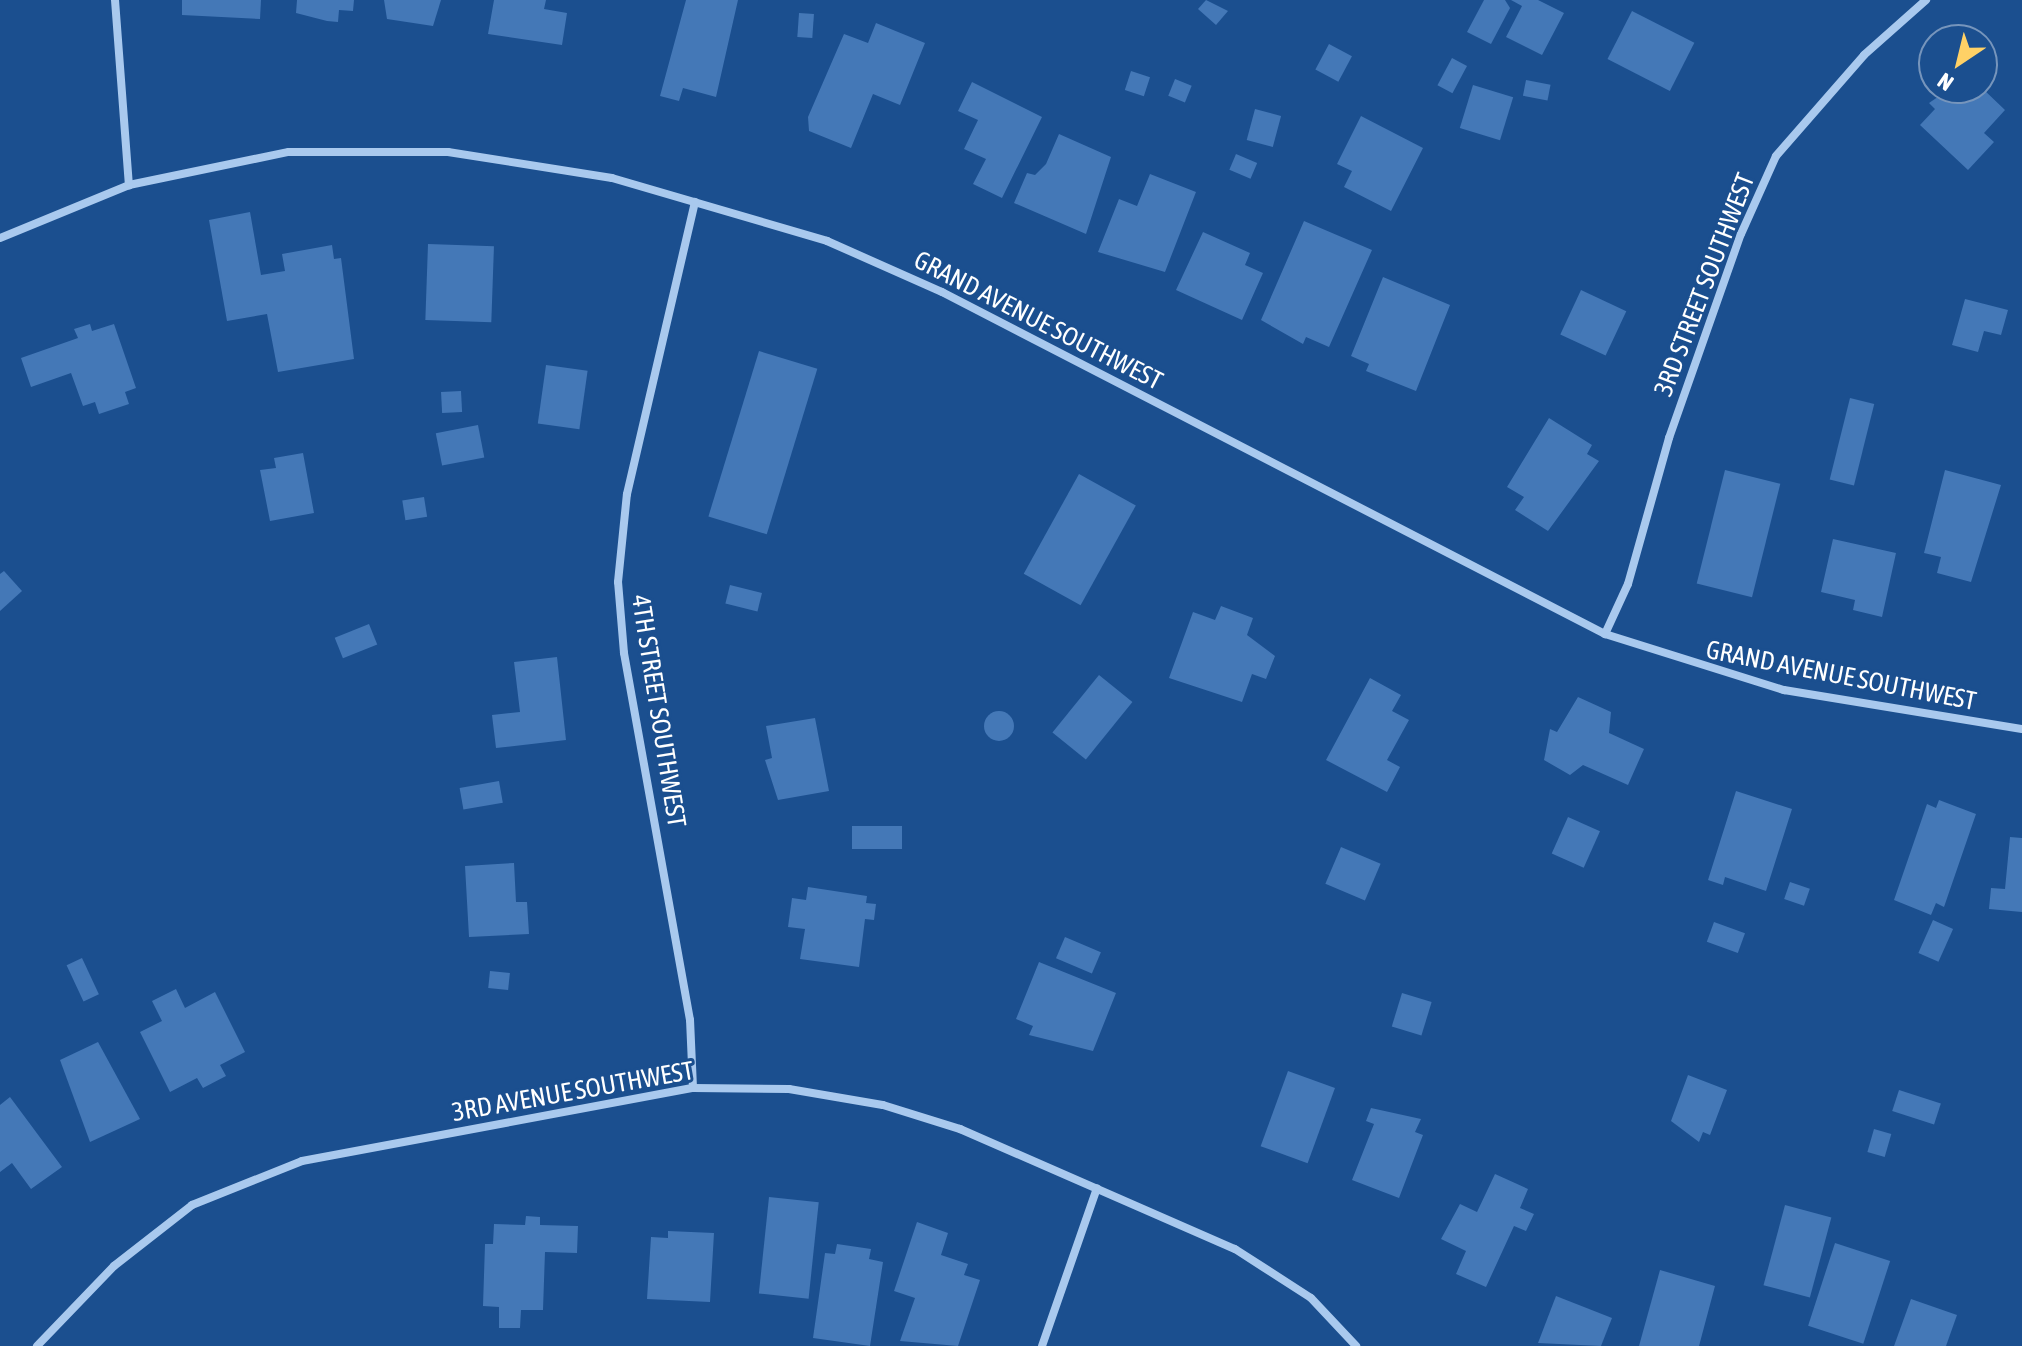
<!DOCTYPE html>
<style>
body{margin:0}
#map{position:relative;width:2022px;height:1346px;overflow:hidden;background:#1b4f8f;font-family:"Asap Condensed",sans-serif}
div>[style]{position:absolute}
.building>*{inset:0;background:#4478b7;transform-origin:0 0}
.round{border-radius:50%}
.street>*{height:8px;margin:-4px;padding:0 4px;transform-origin:4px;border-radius:4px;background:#a9c9ee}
span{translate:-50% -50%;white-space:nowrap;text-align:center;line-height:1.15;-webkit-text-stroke:6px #1b4f8f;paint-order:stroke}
.street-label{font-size:26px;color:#fff}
.north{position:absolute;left:1918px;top:24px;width:80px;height:80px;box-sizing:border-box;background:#1b4f8f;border:2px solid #7695bc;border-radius:50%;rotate:215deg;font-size:22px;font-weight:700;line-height:32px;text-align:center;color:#fff}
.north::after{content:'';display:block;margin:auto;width:28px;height:36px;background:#ffd166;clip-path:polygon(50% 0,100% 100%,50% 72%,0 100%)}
</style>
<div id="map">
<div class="building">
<div style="clip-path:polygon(182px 0,261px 0,260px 19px,182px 15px)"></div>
<div style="clip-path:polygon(297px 0,354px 0,353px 11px,339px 10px,338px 22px,327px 21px,296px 13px)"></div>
<div style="clip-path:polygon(384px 0,441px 0,433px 26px,387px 19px)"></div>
<div style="clip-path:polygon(494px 0,546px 0,544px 9px,567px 13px,562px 45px,488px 34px)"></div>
<div style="clip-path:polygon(686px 0,738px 0,716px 97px,683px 88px,679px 101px,660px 96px)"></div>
<div style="clip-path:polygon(1206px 0,1228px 11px,1216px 25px,1198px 9px)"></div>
<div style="clip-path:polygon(1484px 0,1505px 0,1510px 8px,1491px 44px,1467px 32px)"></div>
<div style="clip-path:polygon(1511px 0,1538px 0,1564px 13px,1542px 55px,1506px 37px,1522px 6px)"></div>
<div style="left:1632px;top:11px;width:70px;height:54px;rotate:27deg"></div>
<div style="left:799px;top:13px;width:15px;height:24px;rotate:4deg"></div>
<div style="clip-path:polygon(876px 23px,925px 43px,900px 105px,873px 94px,851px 148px,809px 131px,808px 117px,844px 34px,868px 43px)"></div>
<div style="left:1329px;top:44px;width:26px;height:29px;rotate:28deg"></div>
<div style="left:1452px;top:58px;width:17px;height:31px;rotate:28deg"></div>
<div style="left:1131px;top:71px;width:20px;height:20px;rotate:18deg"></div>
<div style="left:1175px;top:79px;width:18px;height:18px;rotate:22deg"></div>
<div style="left:1526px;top:80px;width:25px;height:16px;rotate:11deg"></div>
<div style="clip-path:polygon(972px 82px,1042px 117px,1002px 198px,973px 184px,986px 159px,964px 149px,978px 120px,958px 111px)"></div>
<div style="left:1473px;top:85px;width:42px;height:45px;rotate:17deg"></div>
<div style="clip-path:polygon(1951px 88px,1982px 88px,2005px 110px,1984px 133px,1994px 142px,1968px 170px,1920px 125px,1935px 109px,1929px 103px)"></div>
<div style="left:1255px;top:109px;width:27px;height:32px;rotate:15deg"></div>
<div style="clip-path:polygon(1361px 116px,1423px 148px,1391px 211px,1344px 187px,1352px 171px,1337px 164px)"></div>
<div style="clip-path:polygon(1059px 134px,1111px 157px,1086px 234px,1014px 203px,1027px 173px,1035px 175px,1046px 164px)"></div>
<div style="left:1236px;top:154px;width:23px;height:17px;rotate:23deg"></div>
<div style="clip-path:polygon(1150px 174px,1196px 192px,1165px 272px,1098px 252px,1119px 199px,1137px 206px)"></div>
<div style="clip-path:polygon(250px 212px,261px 275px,285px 271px,282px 254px,332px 245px,334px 259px,341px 258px,354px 359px,278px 372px,267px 314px,227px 321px,209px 220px)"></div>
<div style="clip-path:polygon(1304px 221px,1372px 250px,1329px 347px,1306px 337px,1303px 344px,1261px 320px)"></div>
<div style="clip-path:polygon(1203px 232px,1250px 253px,1245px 265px,1263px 273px,1242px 320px,1176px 290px)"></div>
<div style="left:428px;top:244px;width:66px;height:76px;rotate:2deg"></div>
<div style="clip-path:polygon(1383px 277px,1450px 305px,1416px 391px,1366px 371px,1369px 364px,1351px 356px)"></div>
<div style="left:1581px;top:290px;width:50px;height:49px;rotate:25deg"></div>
<div style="clip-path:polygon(1965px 299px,2008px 310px,2001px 335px,1984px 331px,1978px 352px,1952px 345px)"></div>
<div style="clip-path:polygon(90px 324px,92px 331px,114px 324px,136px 388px,125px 392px,129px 404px,99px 414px,95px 402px,83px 406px,71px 373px,31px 387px,21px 358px,78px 338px,74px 329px)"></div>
<div style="left:759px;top:351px;width:61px;height:173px;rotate:17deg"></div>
<div style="left:546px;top:365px;width:42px;height:59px;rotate:8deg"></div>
<div style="left:461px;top:391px;width:21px;height:20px;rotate:87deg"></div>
<div style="left:1850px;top:398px;width:25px;height:84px;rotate:14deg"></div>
<div style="clip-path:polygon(1549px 418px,1592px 445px,1587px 454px,1599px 461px,1548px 531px,1515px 510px,1524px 497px,1507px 487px)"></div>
<div style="left:478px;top:425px;width:33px;height:43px;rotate:79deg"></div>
<div style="clip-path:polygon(303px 453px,314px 513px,270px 521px,260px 470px,276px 468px,274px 458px)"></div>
<div style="left:1725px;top:470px;width:57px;height:117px;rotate:14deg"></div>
<div style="clip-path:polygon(1945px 470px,2001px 485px,1971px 582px,1937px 573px,1941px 557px,1924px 553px)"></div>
<div style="left:1079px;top:474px;width:65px;height:114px;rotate:29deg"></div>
<div style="left:424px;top:497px;width:20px;height:22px;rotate:81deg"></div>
<div style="clip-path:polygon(1833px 539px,1896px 553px,1882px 617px,1853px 610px,1855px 600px,1821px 592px)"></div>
<div style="clip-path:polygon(4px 571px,22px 591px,0 611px,0 574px)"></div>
<div style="left:730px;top:585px;width:33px;height:19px;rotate:14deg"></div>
<div style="clip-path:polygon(1221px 606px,1253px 618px,1247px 635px,1275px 656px,1266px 679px,1252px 674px,1242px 702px,1169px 678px,1193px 612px,1215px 620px)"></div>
<div style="left:369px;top:624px;width:22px;height:37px;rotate:68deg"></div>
<div style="clip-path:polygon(557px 657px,566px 740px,496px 748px,492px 715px,520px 712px,514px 662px)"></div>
<div style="left:1099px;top:675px;width:43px;height:74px;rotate:39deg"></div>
<div style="clip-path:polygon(1370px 678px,1401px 695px,1392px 711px,1409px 720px,1387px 760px,1400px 767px,1387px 792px,1326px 760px)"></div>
<div style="clip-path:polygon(1578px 697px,1611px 712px,1609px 733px,1644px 749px,1628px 785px,1583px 765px,1570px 775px,1544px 760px,1550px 729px,1557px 732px)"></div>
<div class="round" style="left:984px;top:711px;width:30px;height:30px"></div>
<div style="clip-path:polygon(815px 718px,829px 791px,778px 800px,765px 760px,772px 758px,766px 726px)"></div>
<div style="left:499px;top:781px;width:22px;height:40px;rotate:80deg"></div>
<div style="clip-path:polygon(1736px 791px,1792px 809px,1766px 891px,1725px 877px,1723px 885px,1708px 880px)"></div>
<div style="clip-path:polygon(1939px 800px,1976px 814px,1944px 907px,1936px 903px,1931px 915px,1894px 900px,1927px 804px,1936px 808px)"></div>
<div style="left:1568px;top:817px;width:35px;height:40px;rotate:24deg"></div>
<div style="left:852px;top:826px;width:50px;height:23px"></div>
<div style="clip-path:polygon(2010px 837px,2022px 838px,2022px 912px,1989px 909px,1991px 888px,2005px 889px)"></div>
<div style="left:1341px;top:847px;width:43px;height:40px;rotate:23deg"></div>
<div style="clip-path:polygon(514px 863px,516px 902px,527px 902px,529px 934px,469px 937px,465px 866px)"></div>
<div style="left:1790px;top:882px;width:21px;height:18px;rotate:19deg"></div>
<div style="clip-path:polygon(808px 887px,867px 896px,866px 903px,876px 904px,874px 920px,865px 919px,859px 967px,800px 959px,805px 929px,788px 927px,792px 898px,806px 900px)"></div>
<div style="left:1933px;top:920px;width:22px;height:36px;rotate:24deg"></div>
<div style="left:1714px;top:922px;width:33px;height:21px;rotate:20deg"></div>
<div style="left:1065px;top:937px;width:39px;height:23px;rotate:23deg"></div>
<div style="left:82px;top:958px;width:40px;height:17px;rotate:65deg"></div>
<div style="clip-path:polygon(1039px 962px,1116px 993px,1093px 1051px,1029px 1035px,1033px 1026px,1016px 1019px)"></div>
<div style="left:490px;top:971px;width:20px;height:17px;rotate:6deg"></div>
<div style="clip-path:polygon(176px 989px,185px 1008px,215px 992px,245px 1052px,220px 1065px,226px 1076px,203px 1088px,197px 1078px,170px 1092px,140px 1032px,162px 1021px,152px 1001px)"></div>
<div style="left:1402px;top:993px;width:31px;height:35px;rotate:17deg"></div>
<div style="clip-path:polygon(98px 1042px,140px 1119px,90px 1142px,60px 1060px)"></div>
<div style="left:1288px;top:1071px;width:50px;height:80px;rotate:20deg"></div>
<div style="clip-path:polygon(1688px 1075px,1727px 1090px,1710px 1135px,1703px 1132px,1699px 1142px,1671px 1121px)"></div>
<div style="left:1899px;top:1090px;width:44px;height:22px;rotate:18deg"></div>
<div style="clip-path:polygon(10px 1097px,62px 1167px,31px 1189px,12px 1163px,0 1172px,0 1105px)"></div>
<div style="clip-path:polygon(1371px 1108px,1421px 1119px,1415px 1132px,1423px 1135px,1399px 1198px,1352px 1180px,1374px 1124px,1366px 1121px)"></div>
<div style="left:1874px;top:1129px;width:18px;height:24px;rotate:16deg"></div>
<div style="clip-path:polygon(1495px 1174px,1528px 1189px,1520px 1208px,1534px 1214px,1526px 1231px,1514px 1226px,1486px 1287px,1456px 1274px,1466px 1251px,1441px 1239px,1460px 1204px,1477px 1212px)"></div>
<div style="left:769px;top:1197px;width:50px;height:97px;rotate:6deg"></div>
<div style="left:1785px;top:1205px;width:48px;height:83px;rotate:15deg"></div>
<div style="clip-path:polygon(526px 1216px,540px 1217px,540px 1225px,578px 1226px,577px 1253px,545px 1252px,543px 1310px,521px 1310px,520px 1328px,499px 1328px,499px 1307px,483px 1306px,485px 1244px,493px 1244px,494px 1224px,525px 1225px)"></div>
<div style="clip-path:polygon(917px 1222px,948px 1233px,941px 1255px,968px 1264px,964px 1275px,980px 1280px,958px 1346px,900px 1341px,915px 1298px,894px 1291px)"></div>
<div style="clip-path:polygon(668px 1231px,714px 1233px,710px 1302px,647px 1299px,651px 1237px,668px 1238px)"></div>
<div style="left:1835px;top:1243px;width:58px;height:87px;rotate:18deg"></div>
<div style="clip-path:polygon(837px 1244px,871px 1249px,869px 1259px,883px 1262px,870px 1346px,813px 1338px,825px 1253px,835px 1254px)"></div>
<div style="clip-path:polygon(1660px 1270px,1715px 1286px,1699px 1346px,1639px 1346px)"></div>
<div style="clip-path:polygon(1556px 1296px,1612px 1318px,1601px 1346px,1538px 1343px)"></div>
<div style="clip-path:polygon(1911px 1299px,1957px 1315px,1946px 1346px,1894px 1346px)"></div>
</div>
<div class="street">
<div style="left:115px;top:0;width:186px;rotate:85.7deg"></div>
<div style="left:0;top:238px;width:139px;rotate:-22.3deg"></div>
<div style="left:129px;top:185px;width:163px;rotate:-11.7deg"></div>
<div style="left:289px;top:152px;width:159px"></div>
<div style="left:448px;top:152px;width:166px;rotate:9deg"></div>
<div style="left:612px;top:178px;width:224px;rotate:16.3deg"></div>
<div style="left:827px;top:241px;width:126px;rotate:23.9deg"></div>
<div style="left:942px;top:292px;width:746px;rotate:27.29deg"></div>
<div style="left:1605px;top:634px;width:188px;rotate:17.4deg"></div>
<div style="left:1784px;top:690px;width:241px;rotate:9.3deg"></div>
<div style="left:1605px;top:634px;width:55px;rotate:-65.3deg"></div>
<div style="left:1628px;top:584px;width:152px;rotate:-74.3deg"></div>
<div style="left:1669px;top:438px;width:216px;rotate:-70.6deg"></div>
<div style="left:1741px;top:234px;width:85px;rotate:-65.8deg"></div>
<div style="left:1776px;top:156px;width:134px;rotate:-48.9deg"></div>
<div style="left:1864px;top:55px;width:83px;rotate:-41.6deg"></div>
<div style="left:693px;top:1088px;width:68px;rotate:-92.5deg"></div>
<div style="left:690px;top:1020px;width:373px;rotate:-100.2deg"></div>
<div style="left:624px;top:653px;width:71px;rotate:-94.8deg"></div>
<div style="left:618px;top:582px;width:88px;rotate:-84.2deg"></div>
<div style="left:627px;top:494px;width:300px;rotate:-76.9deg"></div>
<div style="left:37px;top:1346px;width:111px;rotate:-46.1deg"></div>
<div style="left:114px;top:1266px;width:99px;rotate:-38deg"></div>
<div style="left:192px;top:1205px;width:118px;rotate:-21.8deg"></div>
<div style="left:302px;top:1161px;width:398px;rotate:-10.6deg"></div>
<div style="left:693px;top:1088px;width:96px;rotate:0.6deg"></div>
<div style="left:789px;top:1089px;width:95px;rotate:9.7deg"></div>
<div style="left:883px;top:1105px;width:81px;rotate:17.3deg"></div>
<div style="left:960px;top:1129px;width:300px;rotate:23.6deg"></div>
<div style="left:1235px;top:1249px;width:90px;rotate:32.8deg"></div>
<div style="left:1311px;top:1298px;width:66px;rotate:46.8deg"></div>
<div style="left:1042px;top:1346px;width:167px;rotate:-70.8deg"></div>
</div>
<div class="street-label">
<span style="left:1705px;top:285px;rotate:-69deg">3RD STREET SOUTHWEST</span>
<span style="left:1038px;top:321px;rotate:27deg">GRAND AVENUE SOUTHWEST</span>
<span style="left:1841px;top:676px;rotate:11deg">GRAND AVENUE SOUTHWEST</span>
<span style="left:658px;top:711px;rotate:81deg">4TH STREET SOUTHWEST</span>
<span style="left:573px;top:1092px;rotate:-10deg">3RD AVENUE SOUTHWEST</span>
</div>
<div class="north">N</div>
</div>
